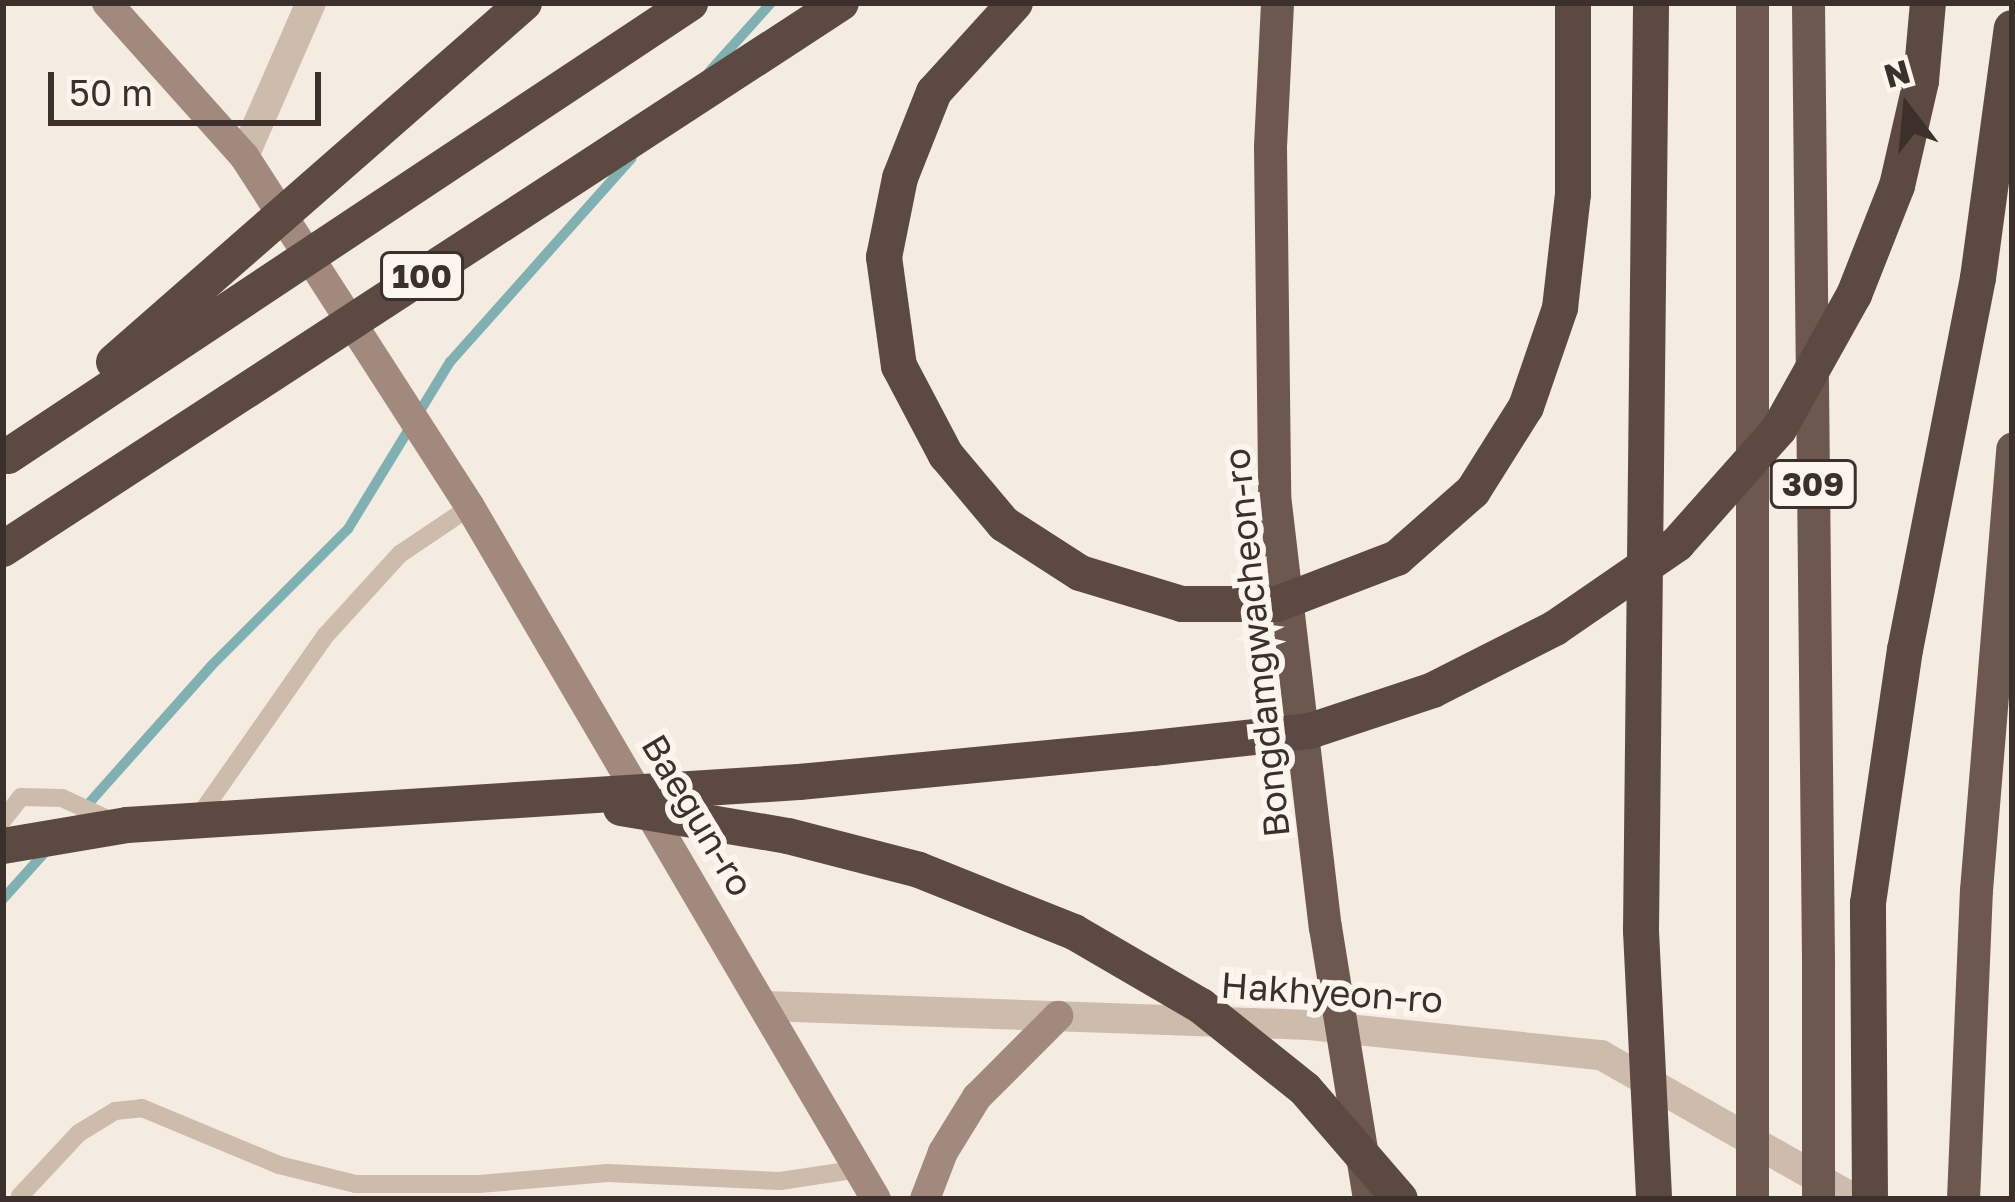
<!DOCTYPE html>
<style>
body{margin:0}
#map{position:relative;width:2015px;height:1202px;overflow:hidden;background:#f4ebe1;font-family:"Golos Text",sans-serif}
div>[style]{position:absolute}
.stream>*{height:10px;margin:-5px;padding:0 5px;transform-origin:5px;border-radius:5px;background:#7fb0b2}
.service>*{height:18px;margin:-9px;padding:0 9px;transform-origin:9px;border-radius:9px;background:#cdbbac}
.minor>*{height:30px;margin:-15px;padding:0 15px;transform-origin:15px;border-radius:15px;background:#cdbbac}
.tertiary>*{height:30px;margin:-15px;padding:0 15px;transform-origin:15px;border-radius:15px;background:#cdbbac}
.secondary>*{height:30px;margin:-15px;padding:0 15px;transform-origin:15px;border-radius:15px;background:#a18a7d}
.trunk>*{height:33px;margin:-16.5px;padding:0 16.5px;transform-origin:16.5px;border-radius:16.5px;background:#6c584f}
.motorway>*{height:36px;margin:-18px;padding:0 18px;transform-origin:18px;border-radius:18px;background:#5c4a42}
.trunk-bridge>*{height:33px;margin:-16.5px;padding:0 16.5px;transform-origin:16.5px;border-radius:16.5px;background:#6c584f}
.motorway-bridge>*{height:36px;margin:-18px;padding:0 18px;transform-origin:18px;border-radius:18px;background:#5c4a42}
span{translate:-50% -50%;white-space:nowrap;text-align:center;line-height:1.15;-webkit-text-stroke:12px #fbf5ee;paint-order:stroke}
.shield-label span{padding:3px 9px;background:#fbf5ee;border:3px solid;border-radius:9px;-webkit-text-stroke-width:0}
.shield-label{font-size:33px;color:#3b302b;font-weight:700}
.street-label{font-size:36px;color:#3b302b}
.frame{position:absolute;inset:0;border:6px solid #3b302b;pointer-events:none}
.north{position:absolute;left:1847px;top:48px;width:120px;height:120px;-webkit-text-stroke:9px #fbf5ee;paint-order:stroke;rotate:344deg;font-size:33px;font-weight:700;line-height:48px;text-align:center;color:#3b302b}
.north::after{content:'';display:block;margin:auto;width:42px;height:54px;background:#3b302b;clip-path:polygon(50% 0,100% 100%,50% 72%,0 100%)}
.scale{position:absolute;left:48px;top:72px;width:273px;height:54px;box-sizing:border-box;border:6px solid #3b302b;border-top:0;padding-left:15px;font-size:36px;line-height:42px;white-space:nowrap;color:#3b302b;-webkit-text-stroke:9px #fbf5ee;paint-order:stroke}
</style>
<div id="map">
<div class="stream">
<div style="left:709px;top:72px;width:93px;rotate:-48.1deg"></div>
<div style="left:82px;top:811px;width:194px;rotate:-48.3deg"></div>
<div style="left:211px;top:666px;width:194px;rotate:-45deg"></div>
<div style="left:348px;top:529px;width:196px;rotate:-58.6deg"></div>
<div style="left:450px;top:362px;width:273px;rotate:-48.3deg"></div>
<div style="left:3px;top:899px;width:64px;rotate:-48.1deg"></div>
</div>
<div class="service">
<div style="left:197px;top:819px;width:225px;rotate:-55deg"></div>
<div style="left:326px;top:635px;width:110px;rotate:-47.6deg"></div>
<div style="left:400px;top:554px;width:84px;rotate:-33.9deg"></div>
<div style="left:3px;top:820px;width:29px;rotate:-52deg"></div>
<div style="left:21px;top:797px;width:41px;rotate:1.4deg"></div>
<div style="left:62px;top:798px;width:57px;rotate:24.8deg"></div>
<div style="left:20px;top:1196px;width:86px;rotate:-46.9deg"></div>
<div style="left:79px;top:1133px;width:42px;rotate:-31.4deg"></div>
<div style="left:115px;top:1111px;width:27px;rotate:-6deg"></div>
<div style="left:142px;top:1108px;width:148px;rotate:22.6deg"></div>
<div style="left:279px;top:1165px;width:79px;rotate:13.9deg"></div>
<div style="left:356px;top:1184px;width:123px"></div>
<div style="left:479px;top:1184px;width:129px;rotate:-4.9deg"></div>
<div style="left:608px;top:1173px;width:172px;rotate:2.7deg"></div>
<div style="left:780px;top:1181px;width:80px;rotate:-8.6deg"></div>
</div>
<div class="minor">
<div style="left:244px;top:156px;width:167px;rotate:-66.4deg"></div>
</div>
<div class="tertiary">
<div style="left:766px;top:1006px;width:543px;rotate:2deg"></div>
<div style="left:1309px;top:1025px;width:294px;rotate:5.9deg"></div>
<div style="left:1601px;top:1055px;width:291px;rotate:29.6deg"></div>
</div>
<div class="secondary">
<div style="left:107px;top:3px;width:205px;rotate:48.2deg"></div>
<div style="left:244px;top:156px;width:417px;rotate:57.2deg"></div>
<div style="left:470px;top:507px;width:802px;rotate:59.6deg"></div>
<div style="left:925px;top:1199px;width:50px;rotate:-69deg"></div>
<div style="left:943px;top:1152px;width:65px;rotate:-58.3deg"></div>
<div style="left:977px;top:1097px;width:115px;rotate:-45deg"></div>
</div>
<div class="trunk">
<div style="left:1277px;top:3px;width:144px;rotate:92.8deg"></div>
<div style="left:1270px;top:147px;width:348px;rotate:89.3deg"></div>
<div style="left:1274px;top:495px;width:435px;rotate:83.3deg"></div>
<div style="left:1752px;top:3px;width:924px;rotate:90deg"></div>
<div style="left:1808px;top:3px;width:961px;rotate:89.4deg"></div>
<div style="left:1963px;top:1199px;width:309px;rotate:-87.6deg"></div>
<div style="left:1976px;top:890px;width:443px;rotate:-85.3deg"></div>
</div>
<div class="motorway">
<div style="left:1397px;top:558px;width:101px;rotate:-41.4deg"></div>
<div style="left:1473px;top:491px;width:99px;rotate:-57.8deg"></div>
<div style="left:1526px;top:407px;width:105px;rotate:-71deg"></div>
<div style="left:1560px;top:308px;width:115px;rotate:-83.5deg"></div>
<div style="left:1573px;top:194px;width:191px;rotate:-90deg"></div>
<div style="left:1641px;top:931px;width:928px;rotate:-89.38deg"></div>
<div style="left:1870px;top:1199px;width:296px;rotate:-90.4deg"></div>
<div style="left:1868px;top:903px;width:256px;rotate:-81.7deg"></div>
<div style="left:1905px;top:650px;width:379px;rotate:-78.9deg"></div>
<div style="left:1978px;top:278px;width:252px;rotate:-82.3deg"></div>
</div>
<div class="trunk-bridge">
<div style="left:1325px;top:927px;width:276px;rotate:80.8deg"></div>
<div style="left:1818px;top:964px;width:235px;rotate:90deg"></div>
<div style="left:1752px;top:1199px;width:272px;rotate:-90deg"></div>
</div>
<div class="motorway-bridge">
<div style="left:1015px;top:3px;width:120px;rotate:132.3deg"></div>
<div style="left:934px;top:92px;width:92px;rotate:111.6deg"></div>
<div style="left:900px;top:178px;width:81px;rotate:101.4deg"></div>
<div style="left:884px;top:257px;width:110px;rotate:82.2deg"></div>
<div style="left:899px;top:366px;width:101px;rotate:62.2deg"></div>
<div style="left:946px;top:455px;width:90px;rotate:50deg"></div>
<div style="left:1004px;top:524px;width:90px;rotate:32.8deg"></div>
<div style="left:1080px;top:573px;width:107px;rotate:16.9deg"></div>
<div style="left:1182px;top:604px;width:95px"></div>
<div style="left:1277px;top:604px;width:129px;rotate:-21deg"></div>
<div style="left:114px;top:362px;width:545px;rotate:-41.21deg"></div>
<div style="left:8px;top:456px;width:819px;rotate:-33.59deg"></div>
<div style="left:3px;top:549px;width:1000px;rotate:-33.09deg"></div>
<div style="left:621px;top:808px;width:169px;rotate:9.5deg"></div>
<div style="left:788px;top:836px;width:135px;rotate:14.5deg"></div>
<div style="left:919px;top:870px;width:167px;rotate:21.8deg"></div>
<div style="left:1074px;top:932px;width:147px;rotate:30.2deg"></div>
<div style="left:1201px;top:1006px;width:133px;rotate:38.6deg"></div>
<div style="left:1305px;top:1089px;width:145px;rotate:49.2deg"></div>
<div style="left:3px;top:846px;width:126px;rotate:-9.6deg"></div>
<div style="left:127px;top:825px;width:673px;rotate:-3.66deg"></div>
<div style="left:799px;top:782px;width:356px;rotate:-5.5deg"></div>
<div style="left:1153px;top:748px;width:158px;rotate:-6.2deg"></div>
<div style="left:1310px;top:731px;width:130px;rotate:-18.4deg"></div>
<div style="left:1433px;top:690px;width:137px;rotate:-26.9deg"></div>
<div style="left:1555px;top:628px;width:148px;rotate:-34.5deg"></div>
<div style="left:1677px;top:544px;width:154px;rotate:-48.4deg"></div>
<div style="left:1779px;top:429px;width:154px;rotate:-60.8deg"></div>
<div style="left:1854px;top:295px;width:117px;rotate:-68.5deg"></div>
<div style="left:1897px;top:186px;width:108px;rotate:-77.1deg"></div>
<div style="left:1921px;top:81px;width:78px;rotate:-84.9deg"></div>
<div style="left:1641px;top:931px;width:268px;rotate:87.2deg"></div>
</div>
<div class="shield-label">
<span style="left:422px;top:276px">100</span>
<span style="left:1813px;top:484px">309</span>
</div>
<div class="street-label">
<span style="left:1256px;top:643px;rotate:-96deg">Bongdamgwacheon-ro</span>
<span style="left:698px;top:815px;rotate:59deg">Baegun-ro</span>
<span style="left:1332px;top:992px;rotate:4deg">Hakhyeon-ro</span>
</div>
<div class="frame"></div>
<div class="north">N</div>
<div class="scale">50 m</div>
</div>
